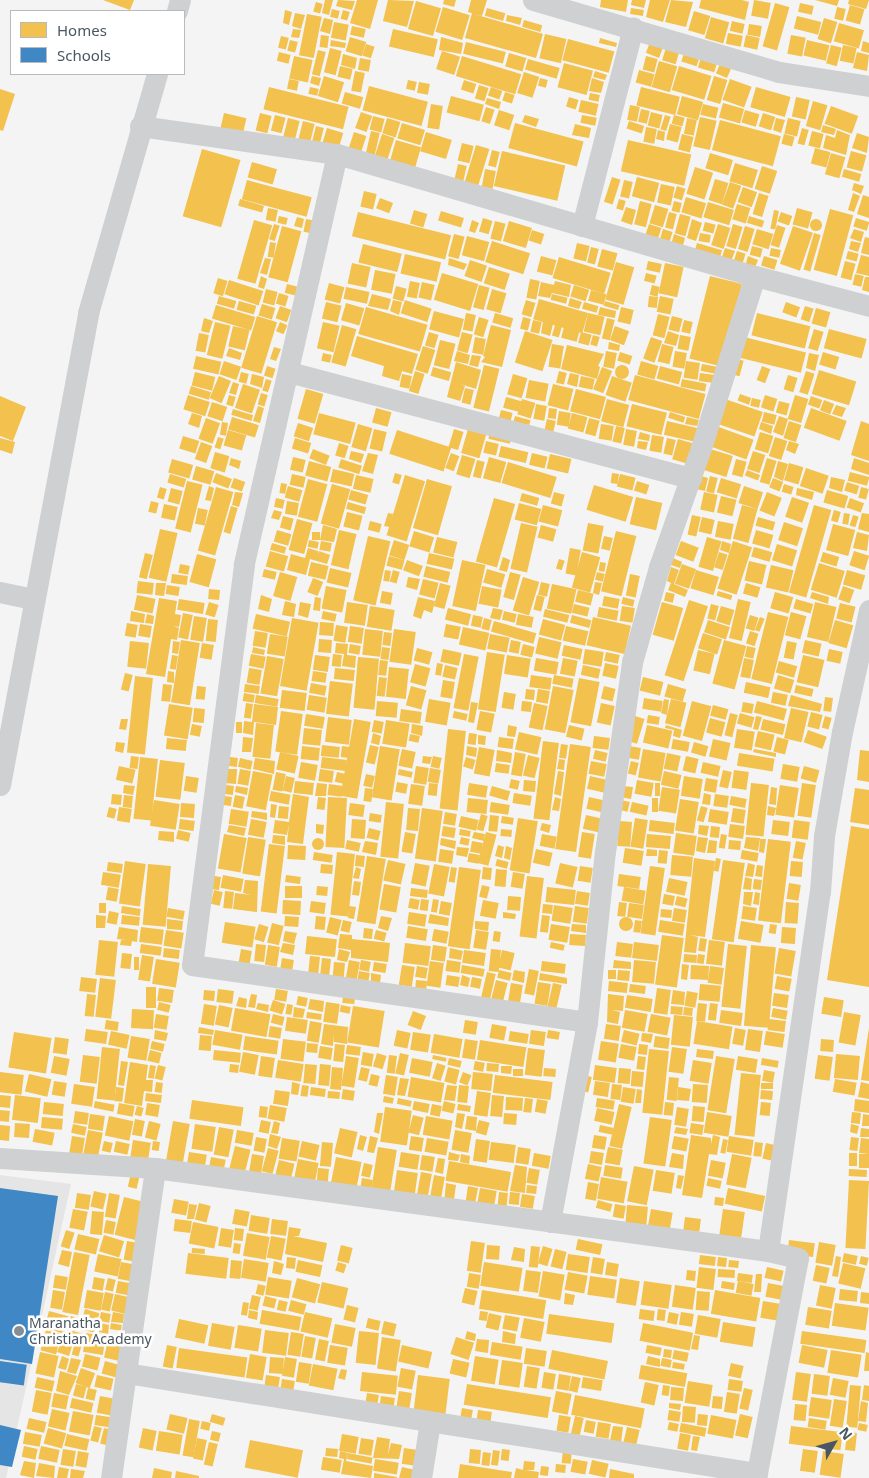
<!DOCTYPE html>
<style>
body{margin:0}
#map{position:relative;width:869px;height:1478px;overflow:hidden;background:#f4f4f4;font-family:"Noto Sans",sans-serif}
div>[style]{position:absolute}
.education>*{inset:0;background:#e6e5e6}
.homes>*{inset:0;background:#f2c14e;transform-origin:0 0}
.round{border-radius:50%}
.schools>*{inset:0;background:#3f88c5;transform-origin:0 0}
.street>*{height:21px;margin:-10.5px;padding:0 10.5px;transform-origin:10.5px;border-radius:10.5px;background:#ced0d2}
.dots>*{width:14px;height:14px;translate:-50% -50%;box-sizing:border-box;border:2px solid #fff;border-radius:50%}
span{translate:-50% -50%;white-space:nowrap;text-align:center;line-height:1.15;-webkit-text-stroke:5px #fff;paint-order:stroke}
.poi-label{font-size:14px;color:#4a5661}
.left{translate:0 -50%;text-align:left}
.legend{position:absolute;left:10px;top:10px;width:175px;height:65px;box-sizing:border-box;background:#fff;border:1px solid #b7bbc0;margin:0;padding:6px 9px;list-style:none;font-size:15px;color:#4a5661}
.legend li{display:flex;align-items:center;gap:10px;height:25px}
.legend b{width:25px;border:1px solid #b7bbc0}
.north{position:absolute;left:809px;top:1418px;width:50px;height:50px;-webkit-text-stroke:4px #fff;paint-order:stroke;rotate:52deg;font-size:14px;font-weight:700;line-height:20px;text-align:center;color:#4a5661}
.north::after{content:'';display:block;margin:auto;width:18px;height:22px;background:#4a5661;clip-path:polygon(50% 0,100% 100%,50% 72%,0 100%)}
</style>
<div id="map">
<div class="education">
<div style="clip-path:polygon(0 1175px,71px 1184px,6px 1478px,0 1478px)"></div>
</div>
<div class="homes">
<div style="clip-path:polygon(103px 0,134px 0,130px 10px)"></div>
<div style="clip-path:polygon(325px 0,333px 0,329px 15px,322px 13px)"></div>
<div style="clip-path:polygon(338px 0,355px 1px,352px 10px,336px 6px)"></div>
<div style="clip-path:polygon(357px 0,378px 0,370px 29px,350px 23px)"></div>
<div style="clip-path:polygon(388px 0,414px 1px,407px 27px,383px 21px)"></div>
<div style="clip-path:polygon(444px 0,456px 0,454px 7px,443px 4px)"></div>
<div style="clip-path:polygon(471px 0,487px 0,482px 16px,474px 14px,543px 34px,536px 58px,465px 38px,472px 13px,468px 12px)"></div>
<div style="clip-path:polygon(601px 0,628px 0,626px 12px,600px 7px)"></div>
<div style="clip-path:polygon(632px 0,646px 0,644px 8px,631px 5px)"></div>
<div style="clip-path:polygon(650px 0,670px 0,663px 22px,646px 17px)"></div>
<div style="clip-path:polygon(671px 0,693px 2px,686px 27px,665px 22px)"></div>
<div style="clip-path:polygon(701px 0,742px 0,749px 2px,745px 20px,699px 8px)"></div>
<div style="left:754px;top:0;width:17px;height:16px;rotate:10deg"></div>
<div style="clip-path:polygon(815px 0,839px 0,837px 6px)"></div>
<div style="clip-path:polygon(849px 0,869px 0,866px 9px,848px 4px)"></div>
<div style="left:416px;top:1px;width:26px;height:29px;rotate:16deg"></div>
<div style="left:316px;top:2px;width:7px;height:10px;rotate:16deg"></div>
<div style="left:775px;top:3px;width:15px;height:45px;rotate:16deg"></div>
<div style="left:800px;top:3px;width:14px;height:9px;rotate:12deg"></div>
<div style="left:850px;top:5px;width:15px;height:16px;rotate:16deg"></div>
<div style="left:443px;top:7px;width:28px;height:26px;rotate:17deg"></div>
<div style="left:837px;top:7px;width:9px;height:12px;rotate:13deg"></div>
<div style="left:487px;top:8px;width:19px;height:8px;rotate:16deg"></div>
<div style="left:631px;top:8px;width:13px;height:6px;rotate:9deg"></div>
<div style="left:332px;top:9px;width:8px;height:8px;rotate:14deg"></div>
<div style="clip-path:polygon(285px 10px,292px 12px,289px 25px,283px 23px)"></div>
<div style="left:343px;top:10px;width:7px;height:9px;rotate:16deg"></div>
<div style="left:694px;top:11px;width:17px;height:20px;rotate:17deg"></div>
<div style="clip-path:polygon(295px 13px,305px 15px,301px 29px,292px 26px)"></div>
<div style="left:307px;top:14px;width:15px;height:42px;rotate:11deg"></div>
<div style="clip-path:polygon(507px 15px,522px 18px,520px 25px,506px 21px)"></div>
<div style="left:797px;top:16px;width:25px;height:13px;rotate:14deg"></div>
<div style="left:711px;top:17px;width:19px;height:22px;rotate:16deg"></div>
<div style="clip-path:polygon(324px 18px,333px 20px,330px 34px,320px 31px)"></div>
<div style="left:824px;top:18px;width:14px;height:22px;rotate:17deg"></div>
<div style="left:524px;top:20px;width:19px;height:7px;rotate:16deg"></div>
<div style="left:732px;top:21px;width:13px;height:10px;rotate:13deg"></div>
<div style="left:334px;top:22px;width:15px;height:16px;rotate:11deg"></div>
<div style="left:839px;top:23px;width:26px;height:19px;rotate:16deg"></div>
<div style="left:749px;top:24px;width:13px;height:11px;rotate:9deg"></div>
<div style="left:352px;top:26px;width:14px;height:9px;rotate:12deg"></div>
<div style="clip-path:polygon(293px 29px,301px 30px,299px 38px,291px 37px)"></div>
<div style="left:393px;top:29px;width:46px;height:18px;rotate:13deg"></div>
<div style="left:728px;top:33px;width:15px;height:11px;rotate:11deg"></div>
<div style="left:545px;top:34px;width:22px;height:25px;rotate:13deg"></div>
<div style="left:321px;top:35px;width:8px;height:12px;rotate:7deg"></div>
<div style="left:746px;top:35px;width:14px;height:12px;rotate:12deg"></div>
<div style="left:791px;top:35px;width:15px;height:19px;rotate:11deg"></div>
<div style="left:281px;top:36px;width:8px;height:12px;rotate:14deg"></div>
<div style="left:350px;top:37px;width:17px;height:15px;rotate:17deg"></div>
<div style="clip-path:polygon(441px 37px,463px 43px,461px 54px,439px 50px)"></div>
<div style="left:652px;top:37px;width:14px;height:17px;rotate:21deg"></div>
<div style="clip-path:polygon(600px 38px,617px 43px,616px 47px,599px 43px)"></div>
<div style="left:568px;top:39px;width:48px;height:22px;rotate:15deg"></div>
<div style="left:290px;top:40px;width:8px;height:11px;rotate:14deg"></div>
<div style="clip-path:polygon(331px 40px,346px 43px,345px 48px,330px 46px)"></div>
<div style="left:807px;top:40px;width:23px;height:16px;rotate:13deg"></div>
<div style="left:668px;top:41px;width:14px;height:20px;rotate:17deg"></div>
<div style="clip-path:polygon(863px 41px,869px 43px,869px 53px,861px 51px)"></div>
<div style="left:466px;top:42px;width:41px;height:12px;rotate:14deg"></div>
<div style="left:366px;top:44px;width:9px;height:12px;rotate:18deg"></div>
<div style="left:831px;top:45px;width:11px;height:19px;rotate:15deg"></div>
<div style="left:843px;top:45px;width:14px;height:16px;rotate:12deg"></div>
<div style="left:330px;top:48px;width:12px;height:25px;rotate:14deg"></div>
<div style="left:318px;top:50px;width:8px;height:25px;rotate:14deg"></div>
<div style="left:685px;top:50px;width:16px;height:12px;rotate:18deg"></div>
<div style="left:442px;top:51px;width:19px;height:19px;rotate:18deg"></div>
<div style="left:279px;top:52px;width:12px;height:9px;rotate:14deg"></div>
<div style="clip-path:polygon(857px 52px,869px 55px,867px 71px,853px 68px)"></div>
<div style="left:509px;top:53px;width:18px;height:14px;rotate:16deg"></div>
<div style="clip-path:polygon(343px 54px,357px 58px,355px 69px,341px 65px)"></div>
<div style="left:702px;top:54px;width:17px;height:14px;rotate:17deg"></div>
<div style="left:294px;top:56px;width:19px;height:23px;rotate:12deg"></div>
<div style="left:462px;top:56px;width:62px;height:21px;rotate:17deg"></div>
<div style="left:646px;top:56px;width:12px;height:14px;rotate:14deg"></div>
<div style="left:360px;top:58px;width:11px;height:12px;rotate:10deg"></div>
<div style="left:528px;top:59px;width:33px;height:11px;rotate:16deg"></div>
<div style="left:659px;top:61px;width:19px;height:27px;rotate:16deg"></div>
<div style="left:564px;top:63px;width:30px;height:25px;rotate:15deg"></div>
<div style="left:720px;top:64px;width:12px;height:10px;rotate:24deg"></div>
<div style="left:340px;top:66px;width:13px;height:11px;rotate:13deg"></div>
<div style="left:679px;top:66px;width:34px;height:25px;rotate:17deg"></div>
<div style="left:639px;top:70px;width:16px;height:13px;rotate:15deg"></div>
<div style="left:355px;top:71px;width:10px;height:20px;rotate:11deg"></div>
<div style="clip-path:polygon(595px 71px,607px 75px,605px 80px,593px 77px)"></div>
<div style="left:524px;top:72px;width:16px;height:22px;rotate:18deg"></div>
<div style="clip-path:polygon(312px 76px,321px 78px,319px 86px,310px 83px)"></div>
<div style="left:324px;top:76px;width:21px;height:21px;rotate:17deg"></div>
<div style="left:714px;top:76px;width:14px;height:25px;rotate:17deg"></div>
<div style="left:540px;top:78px;width:8px;height:8px;rotate:14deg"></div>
<div style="clip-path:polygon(592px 78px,604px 82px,601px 93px,589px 91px)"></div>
<div style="left:289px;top:79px;width:10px;height:10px;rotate:11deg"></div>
<div style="left:730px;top:79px;width:23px;height:22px;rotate:20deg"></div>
<div style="left:408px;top:80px;width:9px;height:9px;rotate:13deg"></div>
<div style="left:464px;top:80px;width:13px;height:10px;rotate:18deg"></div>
<div style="left:419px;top:82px;width:11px;height:11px;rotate:10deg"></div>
<div style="left:479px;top:85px;width:10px;height:14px;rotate:17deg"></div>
<div style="left:369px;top:86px;width:61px;height:25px;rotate:15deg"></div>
<div style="left:269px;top:87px;width:82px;height:23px;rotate:14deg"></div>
<div style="left:310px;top:87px;width:9px;height:7px;rotate:13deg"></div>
<div style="left:491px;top:87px;width:12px;height:9px;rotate:20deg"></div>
<div style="left:641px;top:87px;width:40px;height:19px;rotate:14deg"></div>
<div style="left:756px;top:87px;width:36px;height:21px;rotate:16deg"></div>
<div style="clip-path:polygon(0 89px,15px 94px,3px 131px,0 130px)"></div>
<div style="left:345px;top:92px;width:19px;height:12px;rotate:16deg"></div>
<div style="left:505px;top:92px;width:10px;height:9px;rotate:17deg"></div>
<div style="left:590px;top:93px;width:10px;height:7px;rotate:11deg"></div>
<div style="left:451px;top:96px;width:34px;height:17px;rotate:15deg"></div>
<div style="left:682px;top:96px;width:22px;height:19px;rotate:16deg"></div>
<div style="left:569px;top:97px;width:10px;height:10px;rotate:17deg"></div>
<div style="left:796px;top:97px;width:14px;height:20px;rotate:12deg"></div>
<div style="clip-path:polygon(487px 98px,501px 102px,499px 109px,485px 104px)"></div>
<div style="left:581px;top:100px;width:18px;height:12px;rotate:13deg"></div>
<div style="left:813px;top:101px;width:15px;height:26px;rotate:16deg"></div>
<div style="left:723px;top:103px;width:22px;height:15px;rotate:16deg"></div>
<div style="left:431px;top:104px;width:12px;height:24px;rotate:9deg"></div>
<div style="left:703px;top:104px;width:16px;height:11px;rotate:14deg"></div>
<div style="left:630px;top:105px;width:10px;height:15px;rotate:11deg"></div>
<div style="left:831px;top:106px;width:29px;height:19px;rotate:20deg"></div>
<div style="left:486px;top:107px;width:9px;height:15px;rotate:18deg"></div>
<div style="left:641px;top:109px;width:9px;height:13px;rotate:13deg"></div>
<div style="left:499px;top:110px;width:16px;height:16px;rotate:18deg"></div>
<div style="left:745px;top:110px;width:15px;height:13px;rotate:16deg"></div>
<div style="left:361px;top:112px;width:12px;height:17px;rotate:20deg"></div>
<div style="left:651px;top:112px;width:12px;height:14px;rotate:14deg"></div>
<div style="left:224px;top:113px;width:23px;height:17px;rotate:13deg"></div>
<div style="left:260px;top:113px;width:12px;height:18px;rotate:14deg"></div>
<div style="left:763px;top:113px;width:13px;height:14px;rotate:18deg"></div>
<div style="left:275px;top:115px;width:11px;height:16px;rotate:15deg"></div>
<div style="clip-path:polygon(525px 115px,539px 119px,536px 127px,522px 122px)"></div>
<div style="left:582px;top:115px;width:15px;height:8px;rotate:11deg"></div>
<div style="left:665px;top:115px;width:6px;height:15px;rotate:18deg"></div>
<div style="left:674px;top:115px;width:11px;height:9px;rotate:15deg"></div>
<div style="left:373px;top:116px;width:12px;height:14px;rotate:14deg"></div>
<div style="left:700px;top:117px;width:17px;height:30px;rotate:13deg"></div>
<div style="left:288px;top:118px;width:12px;height:24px;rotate:14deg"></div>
<div style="left:387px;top:118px;width:14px;height:16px;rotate:17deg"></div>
<div style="left:687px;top:118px;width:10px;height:16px;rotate:11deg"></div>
<div style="clip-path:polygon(776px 118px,785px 120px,781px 133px,773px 130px)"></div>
<div style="left:788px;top:118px;width:13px;height:16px;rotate:13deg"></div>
<div style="left:720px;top:120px;width:63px;height:31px;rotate:15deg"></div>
<div style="left:303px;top:121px;width:12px;height:21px;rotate:14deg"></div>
<div style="left:629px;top:121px;width:16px;height:8px;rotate:18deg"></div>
<div style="left:402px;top:123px;width:24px;height:16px;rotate:17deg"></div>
<div style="left:515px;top:123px;width:71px;height:26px;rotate:15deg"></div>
<div style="clip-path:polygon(575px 124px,591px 128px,589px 138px,572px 135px)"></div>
<div style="left:670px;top:124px;width:12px;height:16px;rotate:14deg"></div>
<div style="clip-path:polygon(823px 125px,836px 129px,834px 135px,821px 132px)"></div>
<div style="left:316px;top:126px;width:8px;height:18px;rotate:14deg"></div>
<div style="left:646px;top:127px;width:11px;height:15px;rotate:10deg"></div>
<div style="left:327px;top:128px;width:17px;height:19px;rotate:17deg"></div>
<div style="left:802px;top:128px;width:7px;height:16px;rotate:16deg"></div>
<div style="clip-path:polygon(658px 130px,665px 132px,664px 141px,656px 139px)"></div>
<div style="clip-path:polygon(837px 130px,850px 135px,846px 155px,823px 148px,826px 135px,835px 138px)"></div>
<div style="left:371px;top:131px;width:9px;height:25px;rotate:13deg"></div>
<div style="left:812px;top:131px;width:12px;height:15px;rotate:14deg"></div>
<div style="left:354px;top:132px;width:13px;height:21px;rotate:18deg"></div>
<div style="left:426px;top:132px;width:27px;height:20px;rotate:17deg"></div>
<div style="clip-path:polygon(857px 133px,869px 137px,867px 153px,852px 148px)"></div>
<div style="left:382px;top:134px;width:13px;height:23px;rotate:18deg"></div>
<div style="left:682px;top:134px;width:12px;height:16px;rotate:14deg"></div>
<div style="left:784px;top:134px;width:11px;height:10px;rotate:15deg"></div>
<div style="left:396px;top:140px;width:26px;height:24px;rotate:16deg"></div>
<div style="left:628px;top:140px;width:65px;height:32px;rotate:13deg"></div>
<div style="left:462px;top:143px;width:12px;height:18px;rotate:14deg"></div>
<div style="left:476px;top:145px;width:14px;height:41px;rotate:17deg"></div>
<div style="left:815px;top:148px;width:16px;height:16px;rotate:15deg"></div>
<div style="left:202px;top:149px;width:40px;height:70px;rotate:16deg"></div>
<div style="left:492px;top:150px;width:8px;height:16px;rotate:14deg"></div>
<div style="left:502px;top:151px;width:65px;height:36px;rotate:13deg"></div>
<div style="left:851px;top:151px;width:16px;height:17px;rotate:15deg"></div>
<div style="left:710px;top:153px;width:24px;height:16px;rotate:17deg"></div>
<div style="left:831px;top:153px;width:15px;height:22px;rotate:16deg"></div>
<div style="left:252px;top:162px;width:26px;height:16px;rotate:16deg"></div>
<div style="left:735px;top:163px;width:24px;height:19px;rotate:17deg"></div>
<div style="left:458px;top:164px;width:9px;height:20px;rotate:13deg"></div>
<div style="left:762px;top:166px;width:16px;height:24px;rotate:18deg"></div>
<div style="left:695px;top:167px;width:19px;height:28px;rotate:18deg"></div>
<div style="left:485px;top:169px;width:11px;height:18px;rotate:10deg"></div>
<div style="left:844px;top:169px;width:18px;height:8px;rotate:16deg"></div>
<div style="left:612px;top:177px;width:9px;height:26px;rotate:18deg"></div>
<div style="left:637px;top:177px;width:23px;height:20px;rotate:15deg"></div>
<div style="left:715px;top:179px;width:14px;height:22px;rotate:17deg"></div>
<div style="left:247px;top:180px;width:67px;height:20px;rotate:15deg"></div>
<div style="left:624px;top:180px;width:9px;height:17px;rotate:13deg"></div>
<div style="left:730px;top:182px;width:12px;height:24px;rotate:20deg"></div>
<div style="clip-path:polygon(854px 183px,864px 186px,861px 194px,852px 190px)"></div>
<div style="left:661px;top:184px;width:14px;height:19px;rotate:12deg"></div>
<div style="left:677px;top:186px;width:9px;height:12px;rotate:18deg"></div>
<div style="left:743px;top:187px;width:15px;height:16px;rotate:20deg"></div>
<div style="left:364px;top:191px;width:13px;height:16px;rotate:13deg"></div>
<div style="left:759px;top:193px;width:10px;height:22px;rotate:17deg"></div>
<div style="clip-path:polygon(853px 193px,860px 196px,854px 212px,848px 210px)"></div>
<div style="clip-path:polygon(863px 195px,869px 197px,869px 218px,857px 214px)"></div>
<div style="left:686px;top:197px;width:21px;height:16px;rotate:17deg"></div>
<div style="left:380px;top:198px;width:14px;height:11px;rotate:21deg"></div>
<div style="left:240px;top:199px;width:25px;height:7px;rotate:16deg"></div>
<div style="left:619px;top:199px;width:7px;height:10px;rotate:16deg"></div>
<div style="left:640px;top:201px;width:12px;height:24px;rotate:14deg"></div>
<div style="left:674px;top:201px;width:8px;height:10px;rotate:14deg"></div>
<div style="left:708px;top:202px;width:27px;height:16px;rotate:17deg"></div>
<div style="left:737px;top:204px;width:14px;height:16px;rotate:17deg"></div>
<div style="left:655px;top:205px;width:14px;height:19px;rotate:17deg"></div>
<div style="clip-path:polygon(626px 207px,636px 210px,632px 225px,621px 221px)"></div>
<div style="left:268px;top:208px;width:10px;height:12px;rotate:11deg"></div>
<div style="left:797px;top:208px;width:16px;height:17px;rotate:15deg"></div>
<div style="left:830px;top:209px;width:24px;height:63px;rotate:15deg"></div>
<div style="left:414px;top:210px;width:14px;height:14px;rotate:17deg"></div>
<div style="left:774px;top:210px;width:5px;height:19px;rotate:11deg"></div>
<div style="left:441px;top:211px;width:24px;height:10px;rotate:17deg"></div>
<div style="left:358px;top:212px;width:96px;height:25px;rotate:14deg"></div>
<div style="left:669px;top:212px;width:8px;height:16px;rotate:14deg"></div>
<div style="left:781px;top:212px;width:12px;height:10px;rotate:20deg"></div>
<div style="left:680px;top:214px;width:11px;height:20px;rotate:15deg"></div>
<div style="left:279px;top:216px;width:9px;height:7px;rotate:13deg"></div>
<div style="left:749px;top:216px;width:16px;height:7px;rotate:18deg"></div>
<div style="clip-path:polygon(297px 217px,304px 219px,302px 228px,294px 226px)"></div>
<div style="left:483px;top:218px;width:10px;height:14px;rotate:17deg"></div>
<div style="left:856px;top:218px;width:14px;height:9px;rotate:17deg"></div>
<div class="round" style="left:810px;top:219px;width:12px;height:12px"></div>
<div style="left:306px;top:219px;width:10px;height:13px;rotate:11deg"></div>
<div style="clip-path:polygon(692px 219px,702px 223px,696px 241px,687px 238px)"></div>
<div style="left:254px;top:220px;width:19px;height:61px;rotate:16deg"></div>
<div style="clip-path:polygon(472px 220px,479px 223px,475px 233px,469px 231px)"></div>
<div style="left:495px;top:221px;width:11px;height:18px;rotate:15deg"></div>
<div style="left:509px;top:221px;width:24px;height:21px;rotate:17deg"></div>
<div style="left:705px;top:222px;width:11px;height:9px;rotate:15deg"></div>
<div style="left:274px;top:224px;width:6px;height:16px;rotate:18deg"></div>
<div style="left:649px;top:224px;width:13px;height:14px;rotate:18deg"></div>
<div style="left:718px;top:224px;width:13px;height:22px;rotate:18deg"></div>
<div style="left:733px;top:224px;width:10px;height:23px;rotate:17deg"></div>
<div style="left:777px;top:225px;width:9px;height:21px;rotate:18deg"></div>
<div style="left:282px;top:226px;width:20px;height:53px;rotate:15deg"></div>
<div style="left:745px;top:226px;width:10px;height:24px;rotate:17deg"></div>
<div style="left:793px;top:226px;width:21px;height:40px;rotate:19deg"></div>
<div style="left:663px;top:229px;width:10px;height:13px;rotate:17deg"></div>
<div style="left:757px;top:229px;width:17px;height:16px;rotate:17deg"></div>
<div style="clip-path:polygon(854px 229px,864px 232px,861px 242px,850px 238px)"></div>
<div style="left:532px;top:230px;width:13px;height:11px;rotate:18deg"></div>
<div style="left:700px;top:233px;width:11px;height:8px;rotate:10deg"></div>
<div style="left:814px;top:233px;width:7px;height:38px;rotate:16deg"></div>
<div style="left:454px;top:234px;width:11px;height:23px;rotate:15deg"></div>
<div style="clip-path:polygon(674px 234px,685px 238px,682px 249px,671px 245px)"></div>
<div style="left:467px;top:236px;width:23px;height:20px;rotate:15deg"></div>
<div style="clip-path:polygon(865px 237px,869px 238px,869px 255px,861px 253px)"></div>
<div style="left:492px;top:241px;width:40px;height:22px;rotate:18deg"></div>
<div style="clip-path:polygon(851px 241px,861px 243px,858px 252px,849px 249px)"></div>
<div style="left:270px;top:242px;width:6px;height:15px;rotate:9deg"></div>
<div style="left:577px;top:243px;width:13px;height:16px;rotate:13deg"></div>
<div style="left:697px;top:243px;width:26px;height:13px;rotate:16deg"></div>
<div style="left:363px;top:244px;width:40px;height:19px;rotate:14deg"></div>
<div style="left:752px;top:246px;width:11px;height:9px;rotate:15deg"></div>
<div style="left:591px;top:247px;width:8px;height:16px;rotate:14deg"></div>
<div style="clip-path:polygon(725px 248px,735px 251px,730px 264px,721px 260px)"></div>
<div style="left:771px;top:248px;width:10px;height:8px;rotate:11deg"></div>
<div style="left:602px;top:249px;width:16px;height:18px;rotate:15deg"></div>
<div style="left:737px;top:251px;width:9px;height:12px;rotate:18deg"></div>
<div style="left:848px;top:251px;width:11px;height:8px;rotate:15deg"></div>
<div style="left:405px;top:254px;width:37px;height:20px;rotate:13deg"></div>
<div style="clip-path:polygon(861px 255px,869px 257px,869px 276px,856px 273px)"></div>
<div style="left:541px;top:256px;width:16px;height:16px;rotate:15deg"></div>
<div style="clip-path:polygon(748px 256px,758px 260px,753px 273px,744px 270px)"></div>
<div style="left:764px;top:256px;width:14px;height:10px;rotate:17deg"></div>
<div style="left:559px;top:257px;width:54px;height:22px;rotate:17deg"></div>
<div style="clip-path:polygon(265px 258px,271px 259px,267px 275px,260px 273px)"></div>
<div style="clip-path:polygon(449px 258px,467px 264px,464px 270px,448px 265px)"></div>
<div style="left:470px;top:260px;width:18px;height:17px;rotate:19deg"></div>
<div style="left:648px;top:261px;width:14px;height:9px;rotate:12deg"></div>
<div style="left:845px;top:261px;width:11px;height:17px;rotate:15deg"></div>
<div style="left:616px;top:262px;width:19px;height:39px;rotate:16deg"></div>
<div style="left:352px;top:263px;width:19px;height:21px;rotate:12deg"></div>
<div style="left:665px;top:263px;width:19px;height:31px;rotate:12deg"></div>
<div style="left:489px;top:267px;width:22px;height:17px;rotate:18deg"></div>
<div style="left:375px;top:270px;width:21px;height:20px;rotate:11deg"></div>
<div style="left:442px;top:273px;width:38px;height:28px;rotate:17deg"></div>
<div style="left:646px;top:273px;width:11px;height:8px;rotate:15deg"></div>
<div style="left:855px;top:274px;width:9px;height:11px;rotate:13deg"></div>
<div style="clip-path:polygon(261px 276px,267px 279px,264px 289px,258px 287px)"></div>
<div style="left:710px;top:276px;width:33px;height:85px;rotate:14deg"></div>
<div style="clip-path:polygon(865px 277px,869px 277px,869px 292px,862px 290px)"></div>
<div style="left:218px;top:278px;width:10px;height:16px;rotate:17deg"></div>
<div style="left:530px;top:279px;width:10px;height:19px;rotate:11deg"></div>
<div style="left:229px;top:280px;width:36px;height:15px;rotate:18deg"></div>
<div style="left:410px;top:281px;width:10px;height:16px;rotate:11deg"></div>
<div style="clip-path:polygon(555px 281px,571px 285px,569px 297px,552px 293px,550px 298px,538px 296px,541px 282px,554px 285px)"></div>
<div style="left:422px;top:282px;width:13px;height:16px;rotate:13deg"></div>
<div style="left:329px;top:283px;width:16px;height:17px;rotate:15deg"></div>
<div style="left:287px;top:284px;width:11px;height:9px;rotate:15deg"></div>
<div style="left:479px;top:285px;width:11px;height:23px;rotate:15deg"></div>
<div style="left:574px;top:285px;width:16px;height:12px;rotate:18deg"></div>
<div style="left:652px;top:285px;width:8px;height:10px;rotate:14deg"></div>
<div style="left:396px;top:286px;width:11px;height:13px;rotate:15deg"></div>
<div style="left:346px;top:287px;width:24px;height:12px;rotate:12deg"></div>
<div style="left:266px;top:289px;width:12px;height:14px;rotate:14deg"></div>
<div style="left:492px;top:289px;width:15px;height:21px;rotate:16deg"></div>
<div style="left:591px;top:290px;width:16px;height:11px;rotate:15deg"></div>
<div style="left:279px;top:293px;width:10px;height:11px;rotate:17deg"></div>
<div style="clip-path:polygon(372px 294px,391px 299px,388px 310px,368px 306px)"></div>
<div style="left:552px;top:294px;width:16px;height:6px;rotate:14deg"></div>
<div style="left:219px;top:296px;width:18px;height:8px;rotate:16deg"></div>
<div style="left:649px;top:296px;width:9px;height:11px;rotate:6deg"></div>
<div style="left:660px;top:296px;width:14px;height:16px;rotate:12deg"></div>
<div style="clip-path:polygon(570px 298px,582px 302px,579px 309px,568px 306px)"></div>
<div style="left:539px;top:299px;width:51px;height:21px;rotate:16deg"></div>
<div style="clip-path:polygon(393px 300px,402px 302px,399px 315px,390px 311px)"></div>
<div style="left:405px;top:300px;width:28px;height:14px;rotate:18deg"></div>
<div style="left:526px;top:300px;width:10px;height:15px;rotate:17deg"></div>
<div style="left:239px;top:301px;width:18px;height:9px;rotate:16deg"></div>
<div style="left:605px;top:301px;width:15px;height:5px;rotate:16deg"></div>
<div style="left:326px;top:302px;width:16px;height:17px;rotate:14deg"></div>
<div style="left:584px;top:302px;width:15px;height:7px;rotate:16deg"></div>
<div style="left:786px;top:302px;width:15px;height:11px;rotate:20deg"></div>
<div style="left:346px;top:303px;width:19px;height:18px;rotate:16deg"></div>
<div style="left:262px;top:304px;width:14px;height:12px;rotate:17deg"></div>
<div style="left:216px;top:305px;width:41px;height:14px;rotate:17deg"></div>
<div style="left:280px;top:306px;width:12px;height:13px;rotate:20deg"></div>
<div style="left:805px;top:306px;width:9px;height:14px;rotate:18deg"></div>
<div style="left:366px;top:307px;width:64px;height:28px;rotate:16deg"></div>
<div style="clip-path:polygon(600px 307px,616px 311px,615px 318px,598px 315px)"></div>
<div style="left:621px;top:307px;width:13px;height:15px;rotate:13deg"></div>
<div style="left:816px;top:308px;width:15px;height:16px;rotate:16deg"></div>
<div style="left:434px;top:311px;width:31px;height:19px;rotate:15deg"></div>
<div style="left:466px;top:313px;width:10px;height:17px;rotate:11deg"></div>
<div style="left:495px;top:313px;width:19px;height:10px;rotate:16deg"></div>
<div style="left:588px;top:313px;width:17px;height:19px;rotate:13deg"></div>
<div style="left:757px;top:313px;width:55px;height:23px;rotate:14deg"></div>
<div style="left:658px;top:314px;width:12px;height:22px;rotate:14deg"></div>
<div style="left:257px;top:316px;width:21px;height:54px;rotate:17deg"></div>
<div style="left:672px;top:316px;width:11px;height:14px;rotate:15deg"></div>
<div style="left:479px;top:317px;width:10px;height:18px;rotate:17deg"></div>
<div style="left:523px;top:317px;width:8px;height:12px;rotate:14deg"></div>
<div style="clip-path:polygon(204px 318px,213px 321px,209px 333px,201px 331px)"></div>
<div style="left:607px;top:318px;width:8px;height:21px;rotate:14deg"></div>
<div style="left:533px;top:320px;width:9px;height:12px;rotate:13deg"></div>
<div style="left:684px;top:320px;width:9px;height:12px;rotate:13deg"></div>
<div style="left:215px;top:322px;width:16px;height:34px;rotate:14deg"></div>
<div style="left:280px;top:322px;width:8px;height:10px;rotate:23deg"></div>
<div style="left:323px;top:322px;width:17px;height:27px;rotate:13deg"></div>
<div style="clip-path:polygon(543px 322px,553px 324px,550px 336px,541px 333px)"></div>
<div style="left:342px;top:325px;width:15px;height:39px;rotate:16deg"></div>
<div style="clip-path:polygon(491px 325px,511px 330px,502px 367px,481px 362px,485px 357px,483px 356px)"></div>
<div style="left:555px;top:325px;width:7px;height:11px;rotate:16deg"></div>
<div style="left:233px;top:326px;width:17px;height:21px;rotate:13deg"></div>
<div style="left:615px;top:326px;width:15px;height:15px;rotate:20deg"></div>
<div style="left:564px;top:327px;width:16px;height:11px;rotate:15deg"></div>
<div style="left:814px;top:329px;width:10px;height:20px;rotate:17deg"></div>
<div style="left:829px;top:329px;width:39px;height:20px;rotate:15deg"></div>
<div style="left:525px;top:331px;width:29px;height:33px;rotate:18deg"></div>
<div style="clip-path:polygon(668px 331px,679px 335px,676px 346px,664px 343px)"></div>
<div style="left:429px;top:332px;width:10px;height:14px;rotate:17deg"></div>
<div style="left:462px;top:332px;width:11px;height:19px;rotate:15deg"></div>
<div style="left:581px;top:332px;width:11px;height:11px;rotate:15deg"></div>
<div style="left:199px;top:333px;width:10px;height:18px;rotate:11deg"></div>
<div style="left:593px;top:335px;width:7px;height:10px;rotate:16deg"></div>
<div style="left:680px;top:335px;width:11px;height:14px;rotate:10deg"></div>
<div style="clip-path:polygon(357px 336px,418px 354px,412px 374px,402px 371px,399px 381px,382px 376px,384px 366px,351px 356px)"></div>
<div style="left:740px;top:336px;width:68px;height:21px;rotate:14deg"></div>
<div style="left:475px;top:337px;width:11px;height:16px;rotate:10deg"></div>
<div style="left:651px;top:337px;width:12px;height:23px;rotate:20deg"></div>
<div style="left:440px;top:340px;width:16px;height:26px;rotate:14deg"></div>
<div style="clip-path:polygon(609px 342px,620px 345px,619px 351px,608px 349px)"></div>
<div style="left:552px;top:344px;width:12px;height:23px;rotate:9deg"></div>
<div style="left:662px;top:344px;width:12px;height:18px;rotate:14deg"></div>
<div style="clip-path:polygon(567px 345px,604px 354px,598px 366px,600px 367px,597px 379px,561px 369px)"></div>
<div style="left:423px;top:346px;width:13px;height:25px;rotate:18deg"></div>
<div style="clip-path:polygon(274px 347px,281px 349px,276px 361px,270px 359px)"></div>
<div style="clip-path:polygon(229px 348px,242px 353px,240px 360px,226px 356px)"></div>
<div style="clip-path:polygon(457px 351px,470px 355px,468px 364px,454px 361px)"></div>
<div style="left:606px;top:351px;width:11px;height:16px;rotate:10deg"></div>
<div style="left:675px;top:351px;width:12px;height:16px;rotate:9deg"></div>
<div style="left:620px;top:352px;width:13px;height:9px;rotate:18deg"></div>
<div style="left:823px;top:352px;width:17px;height:13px;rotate:17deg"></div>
<div style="left:323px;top:353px;width:9px;height:8px;rotate:13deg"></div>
<div style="clip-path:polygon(809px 353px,819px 355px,815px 371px,806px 368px)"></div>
<div style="clip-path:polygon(472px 355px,481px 356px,478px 367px,469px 365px)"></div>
<div style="left:196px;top:356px;width:26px;height:13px;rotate:13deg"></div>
<div style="left:733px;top:358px;width:11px;height:16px;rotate:15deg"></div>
<div style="left:224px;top:361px;width:18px;height:14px;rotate:19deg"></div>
<div style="left:641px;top:361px;width:18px;height:14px;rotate:16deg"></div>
<div style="left:686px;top:361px;width:14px;height:17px;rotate:8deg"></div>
<div style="clip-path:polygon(456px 362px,481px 370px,476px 389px,460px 384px,465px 386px,460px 401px,447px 397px)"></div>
<div style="left:702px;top:364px;width:15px;height:7px;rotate:11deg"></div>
<div class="round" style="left:615px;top:365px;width:14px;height:14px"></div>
<div style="left:484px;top:365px;width:16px;height:44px;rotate:14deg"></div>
<div style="left:267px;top:366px;width:9px;height:10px;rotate:18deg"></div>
<div style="left:660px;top:366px;width:23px;height:13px;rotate:15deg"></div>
<div style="left:762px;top:366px;width:9px;height:15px;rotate:21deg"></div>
<div style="left:433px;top:367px;width:19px;height:9px;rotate:16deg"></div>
<div style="left:602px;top:367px;width:11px;height:24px;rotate:22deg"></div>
<div style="left:819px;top:370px;width:39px;height:25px;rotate:17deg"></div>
<div style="left:415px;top:371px;width:10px;height:21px;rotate:17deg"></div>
<div style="left:559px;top:371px;width:8px;height:12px;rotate:14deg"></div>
<div style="left:806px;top:371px;width:9px;height:22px;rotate:18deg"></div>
<div style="left:195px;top:372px;width:21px;height:14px;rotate:14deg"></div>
<div style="left:241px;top:372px;width:8px;height:10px;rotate:14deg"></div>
<div style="clip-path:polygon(570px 373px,579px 375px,577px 387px,567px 384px)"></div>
<div style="left:700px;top:373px;width:15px;height:8px;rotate:8deg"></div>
<div style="clip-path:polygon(252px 374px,264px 377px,262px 388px,250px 384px)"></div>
<div style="left:402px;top:374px;width:10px;height:13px;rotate:11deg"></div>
<div style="left:513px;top:374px;width:15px;height:21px;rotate:16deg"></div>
<div style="left:635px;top:375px;width:73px;height:26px;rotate:15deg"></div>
<div style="left:788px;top:375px;width:10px;height:15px;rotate:17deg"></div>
<div style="left:219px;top:376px;width:13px;height:24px;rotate:23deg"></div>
<div style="left:581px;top:376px;width:14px;height:11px;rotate:12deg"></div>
<div style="left:612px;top:376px;width:21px;height:20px;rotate:19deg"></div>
<div style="left:266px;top:379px;width:6px;height:12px;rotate:18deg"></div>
<div style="left:682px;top:379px;width:25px;height:8px;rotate:11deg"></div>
<div style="left:529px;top:380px;width:20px;height:18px;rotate:11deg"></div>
<div style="clip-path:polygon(233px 382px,239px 384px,236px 395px,229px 393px)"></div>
<div style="left:243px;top:384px;width:18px;height:25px;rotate:19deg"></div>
<div style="left:553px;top:384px;width:21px;height:22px;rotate:14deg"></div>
<div style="left:191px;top:386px;width:21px;height:8px;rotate:17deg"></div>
<div style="left:465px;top:388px;width:9px;height:15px;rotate:13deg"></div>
<div style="left:306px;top:389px;width:18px;height:31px;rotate:16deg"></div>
<div style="left:576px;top:389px;width:31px;height:23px;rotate:15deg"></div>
<div style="left:261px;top:393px;width:7px;height:12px;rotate:16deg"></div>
<div style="left:740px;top:394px;width:12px;height:7px;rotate:20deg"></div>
<div style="left:188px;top:395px;width:23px;height:15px;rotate:18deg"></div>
<div style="left:229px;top:395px;width:7px;height:10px;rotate:16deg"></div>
<div style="left:765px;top:395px;width:13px;height:13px;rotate:18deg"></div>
<div style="left:795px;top:395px;width:14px;height:25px;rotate:17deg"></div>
<div style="clip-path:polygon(0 396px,26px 407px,13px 441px,0 436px)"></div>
<div style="left:811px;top:396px;width:12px;height:9px;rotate:20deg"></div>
<div style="left:506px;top:397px;width:16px;height:11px;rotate:15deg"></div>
<div style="left:752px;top:398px;width:9px;height:8px;rotate:13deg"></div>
<div style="left:522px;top:399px;width:14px;height:16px;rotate:17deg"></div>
<div style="left:607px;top:399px;width:23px;height:23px;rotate:15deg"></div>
<div style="left:725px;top:399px;width:40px;height:26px;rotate:19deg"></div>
<div style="left:824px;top:400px;width:11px;height:11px;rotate:22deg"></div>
<div style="left:779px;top:401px;width:11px;height:12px;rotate:15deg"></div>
<div style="left:212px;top:402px;width:16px;height:15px;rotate:18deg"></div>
<div style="left:536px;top:404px;width:11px;height:15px;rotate:10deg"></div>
<div style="left:632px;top:404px;width:36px;height:23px;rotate:14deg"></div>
<div style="clip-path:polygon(836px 405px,846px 408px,842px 417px,832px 414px)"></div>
<div style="clip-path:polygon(258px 406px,264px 408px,260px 423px,253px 421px)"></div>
<div style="left:376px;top:408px;width:16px;height:15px;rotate:15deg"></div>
<div style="left:549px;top:408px;width:8px;height:10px;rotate:7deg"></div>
<div style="left:811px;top:408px;width:38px;height:21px;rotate:20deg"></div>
<div style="left:233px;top:409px;width:21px;height:6px;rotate:17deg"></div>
<div style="left:501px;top:410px;width:12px;height:10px;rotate:14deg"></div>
<div style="left:559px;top:411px;width:12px;height:14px;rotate:9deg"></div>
<div style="left:670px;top:412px;width:16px;height:6px;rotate:18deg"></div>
<div style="left:764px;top:412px;width:13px;height:10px;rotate:13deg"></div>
<div style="clip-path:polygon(192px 413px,202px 416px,199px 428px,188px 424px)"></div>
<div style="left:319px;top:413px;width:38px;height:22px;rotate:15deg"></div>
<div style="left:572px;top:413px;width:16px;height:16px;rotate:15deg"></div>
<div style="left:515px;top:416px;width:16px;height:8px;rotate:15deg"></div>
<div style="clip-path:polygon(779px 416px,788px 419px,783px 436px,773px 432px)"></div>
<div style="left:232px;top:417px;width:28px;height:13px;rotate:17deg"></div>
<div style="clip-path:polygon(687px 417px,699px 420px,697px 426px,685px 424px)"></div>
<div style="left:206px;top:418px;width:15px;height:22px;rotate:20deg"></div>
<div style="left:589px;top:418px;width:11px;height:16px;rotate:15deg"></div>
<div style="left:547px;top:419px;width:9px;height:12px;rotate:13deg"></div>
<div style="left:667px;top:421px;width:32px;height:14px;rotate:13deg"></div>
<div style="left:789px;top:421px;width:13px;height:18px;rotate:18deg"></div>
<div style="clip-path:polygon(861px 421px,869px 424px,869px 461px,851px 455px)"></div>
<div style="left:222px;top:422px;width:6px;height:13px;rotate:9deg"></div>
<div style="clip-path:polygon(761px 422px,773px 426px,771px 434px,759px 429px)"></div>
<div style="left:298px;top:423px;width:16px;height:14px;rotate:18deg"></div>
<div style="left:358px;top:424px;width:15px;height:24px;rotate:16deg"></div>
<div style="left:601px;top:424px;width:13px;height:15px;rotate:9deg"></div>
<div style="left:616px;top:426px;width:9px;height:16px;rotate:13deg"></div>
<div style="left:716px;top:426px;width:40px;height:21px;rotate:20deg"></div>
<div style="left:374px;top:429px;width:13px;height:20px;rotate:13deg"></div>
<div style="left:454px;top:429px;width:10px;height:19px;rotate:17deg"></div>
<div style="left:468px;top:429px;width:19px;height:25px;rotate:16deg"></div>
<div style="left:626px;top:429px;width:11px;height:16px;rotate:10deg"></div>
<div style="left:228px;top:430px;width:19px;height:16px;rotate:16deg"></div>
<div style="left:397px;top:430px;width:57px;height:25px;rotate:18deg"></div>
<div style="left:490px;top:432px;width:22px;height:7px;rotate:13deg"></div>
<div style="clip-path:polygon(640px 432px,650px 435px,649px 441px,638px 439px)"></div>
<div style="left:760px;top:432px;width:14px;height:18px;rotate:17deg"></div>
<div style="left:652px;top:435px;width:12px;height:16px;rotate:9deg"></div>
<div style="left:183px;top:436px;width:17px;height:13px;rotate:17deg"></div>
<div style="left:218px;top:437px;width:6px;height:11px;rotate:18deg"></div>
<div style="left:775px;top:437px;width:13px;height:20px;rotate:18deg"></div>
<div style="clip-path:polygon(0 438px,15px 442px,12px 454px,0 450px)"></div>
<div style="left:295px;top:438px;width:17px;height:11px;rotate:17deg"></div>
<div style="left:667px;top:438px;width:9px;height:16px;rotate:13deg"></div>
<div style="left:678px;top:439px;width:18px;height:21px;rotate:16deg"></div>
<div style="left:486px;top:441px;width:13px;height:12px;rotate:13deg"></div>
<div style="clip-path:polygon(638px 441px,648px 442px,646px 450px,637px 448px)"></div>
<div style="clip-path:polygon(789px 441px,799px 444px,795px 454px,786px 450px)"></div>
<div style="left:201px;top:442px;width:12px;height:18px;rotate:20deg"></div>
<div style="left:339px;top:443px;width:10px;height:13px;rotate:17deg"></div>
<div style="left:501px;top:446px;width:28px;height:11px;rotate:13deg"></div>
<div style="left:707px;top:448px;width:27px;height:22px;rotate:17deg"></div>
<div style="left:313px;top:449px;width:18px;height:10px;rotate:22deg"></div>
<div style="clip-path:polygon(351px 451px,364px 454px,361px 463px,349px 459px)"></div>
<div style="left:753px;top:451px;width:13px;height:19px;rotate:18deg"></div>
<div style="left:215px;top:452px;width:15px;height:17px;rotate:16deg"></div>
<div style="clip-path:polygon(368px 453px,378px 455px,373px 474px,362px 471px)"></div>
<div style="left:451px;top:453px;width:9px;height:16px;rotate:21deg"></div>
<div style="left:532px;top:453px;width:16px;height:12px;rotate:14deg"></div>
<div style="left:550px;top:454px;width:22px;height:15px;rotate:13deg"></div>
<div style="left:462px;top:455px;width:14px;height:20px;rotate:17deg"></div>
<div style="left:293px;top:457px;width:13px;height:13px;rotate:13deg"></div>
<div style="left:489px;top:457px;width:18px;height:22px;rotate:16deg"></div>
<div style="clip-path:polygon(231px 458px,241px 461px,239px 469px,229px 465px)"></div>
<div style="left:767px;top:458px;width:10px;height:25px;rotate:17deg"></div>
<div style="clip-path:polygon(854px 458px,869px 463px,869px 475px,851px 469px)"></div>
<div style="left:172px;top:459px;width:22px;height:14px;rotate:16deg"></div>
<div style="left:341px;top:459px;width:22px;height:9px;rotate:18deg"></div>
<div style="left:736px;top:459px;width:11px;height:16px;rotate:15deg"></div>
<div style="left:477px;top:460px;width:8px;height:17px;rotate:14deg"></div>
<div style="left:309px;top:461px;width:23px;height:15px;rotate:15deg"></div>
<div style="clip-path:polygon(778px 461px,788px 464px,783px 481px,774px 477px)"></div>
<div style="left:508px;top:462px;width:51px;height:22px;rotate:17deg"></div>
<div style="left:789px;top:463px;width:15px;height:18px;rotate:16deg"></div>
<div style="left:196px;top:466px;width:19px;height:14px;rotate:16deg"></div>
<div style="left:806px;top:468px;width:24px;height:19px;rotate:19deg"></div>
<div style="left:333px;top:469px;width:22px;height:13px;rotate:13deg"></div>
<div style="left:747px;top:470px;width:14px;height:6px;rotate:21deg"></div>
<div style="left:850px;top:472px;width:20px;height:9px;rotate:15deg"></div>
<div style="left:216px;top:473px;width:17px;height:10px;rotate:21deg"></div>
<div style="left:395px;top:473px;width:7px;height:10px;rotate:16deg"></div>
<div style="left:612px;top:473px;width:7px;height:10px;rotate:8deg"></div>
<div style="left:170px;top:474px;width:17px;height:9px;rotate:17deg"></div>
<div style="left:292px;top:474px;width:14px;height:11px;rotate:12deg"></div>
<div style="left:620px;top:474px;width:16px;height:13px;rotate:14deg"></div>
<div style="left:356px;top:475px;width:18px;height:14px;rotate:13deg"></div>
<div style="left:405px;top:475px;width:21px;height:63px;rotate:17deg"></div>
<div style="clip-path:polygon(698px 475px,708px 478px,705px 491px,696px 489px)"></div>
<div style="left:710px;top:476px;width:8px;height:16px;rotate:14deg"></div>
<div style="clip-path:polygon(831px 477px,845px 480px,842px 492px,829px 488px)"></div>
<div style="left:234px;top:478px;width:12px;height:10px;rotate:20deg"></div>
<div style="left:721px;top:478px;width:21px;height:15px;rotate:17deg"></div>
<div style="left:773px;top:478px;width:11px;height:10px;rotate:22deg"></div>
<div style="left:308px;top:479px;width:20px;height:39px;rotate:15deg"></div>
<div style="left:427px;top:479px;width:26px;height:51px;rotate:16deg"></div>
<div style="left:187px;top:481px;width:16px;height:49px;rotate:14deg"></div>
<div style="left:637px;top:481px;width:13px;height:10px;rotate:18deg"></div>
<div style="left:847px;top:482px;width:13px;height:9px;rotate:18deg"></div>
<div style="left:281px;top:483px;width:6px;height:10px;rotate:9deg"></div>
<div style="left:332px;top:484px;width:19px;height:41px;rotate:16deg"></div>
<div style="left:784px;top:484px;width:10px;height:8px;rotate:17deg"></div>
<div style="left:594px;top:485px;width:41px;height:26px;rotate:17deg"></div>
<div style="clip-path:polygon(209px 486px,214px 488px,211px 501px,205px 500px)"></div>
<div style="left:288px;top:486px;width:15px;height:12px;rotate:16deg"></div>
<div style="left:744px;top:486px;width:20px;height:18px;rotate:18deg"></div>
<div style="left:160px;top:487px;width:7px;height:11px;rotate:16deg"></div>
<div style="left:216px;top:487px;width:18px;height:66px;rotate:16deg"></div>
<div style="left:861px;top:487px;width:8px;height:11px;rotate:14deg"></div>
<div style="left:171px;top:488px;width:12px;height:14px;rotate:14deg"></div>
<div style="clip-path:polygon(797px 488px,814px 492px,812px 500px,796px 495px)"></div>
<div style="left:351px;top:490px;width:18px;height:10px;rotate:16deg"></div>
<div style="left:827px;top:490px;width:22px;height:13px;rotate:16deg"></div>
<div style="clip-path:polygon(235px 492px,243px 493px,239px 507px,232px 505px)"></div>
<div style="left:554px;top:492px;width:11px;height:12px;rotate:15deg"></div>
<div style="left:704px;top:492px;width:14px;height:18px;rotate:12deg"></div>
<div style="left:767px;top:492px;width:16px;height:20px;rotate:22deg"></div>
<div style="left:522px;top:493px;width:18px;height:8px;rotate:16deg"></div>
<div style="left:721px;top:496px;width:16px;height:17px;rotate:14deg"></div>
<div style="left:636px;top:497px;width:27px;height:28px;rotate:13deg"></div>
<div style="left:792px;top:497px;width:18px;height:21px;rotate:19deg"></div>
<div style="left:276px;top:498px;width:9px;height:9px;rotate:13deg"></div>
<div style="left:494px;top:498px;width:22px;height:66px;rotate:16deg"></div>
<div style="left:850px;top:498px;width:15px;height:10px;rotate:20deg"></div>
<div style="left:151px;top:501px;width:8px;height:11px;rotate:14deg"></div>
<div style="left:287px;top:501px;width:12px;height:13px;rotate:9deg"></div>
<div style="left:348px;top:502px;width:19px;height:7px;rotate:16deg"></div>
<div style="left:519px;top:503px;width:23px;height:17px;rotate:15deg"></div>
<div style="left:164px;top:504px;width:14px;height:14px;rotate:12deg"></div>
<div style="left:543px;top:505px;width:20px;height:17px;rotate:15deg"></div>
<div style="left:742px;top:505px;width:16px;height:35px;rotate:15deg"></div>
<div style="left:814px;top:505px;width:18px;height:91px;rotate:16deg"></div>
<div style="left:231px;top:506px;width:7px;height:27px;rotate:16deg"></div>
<div style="left:198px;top:508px;width:10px;height:16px;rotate:11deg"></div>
<div style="clip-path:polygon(274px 510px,282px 512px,279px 520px,271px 518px)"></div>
<div style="left:834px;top:510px;width:7px;height:11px;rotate:16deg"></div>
<div style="left:347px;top:512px;width:16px;height:15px;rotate:14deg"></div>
<div style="clip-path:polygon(388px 513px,393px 514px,390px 527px,384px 526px)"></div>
<div style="left:844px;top:513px;width:6px;height:11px;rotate:9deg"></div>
<div style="clip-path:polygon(862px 513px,869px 514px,869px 532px,858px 529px)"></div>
<div style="left:692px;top:515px;width:9px;height:20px;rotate:13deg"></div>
<div style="left:853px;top:515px;width:6px;height:11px;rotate:18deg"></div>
<div style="left:283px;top:516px;width:11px;height:12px;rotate:15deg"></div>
<div style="left:702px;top:517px;width:13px;height:15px;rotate:13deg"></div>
<div style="left:758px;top:517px;width:18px;height:9px;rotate:16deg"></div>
<div style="left:297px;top:519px;width:16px;height:32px;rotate:15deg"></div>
<div style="left:370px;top:521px;width:12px;height:9px;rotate:14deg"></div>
<div style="left:718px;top:521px;width:16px;height:16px;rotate:11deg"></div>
<div style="left:784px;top:522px;width:20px;height:19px;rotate:18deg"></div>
<div style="left:521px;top:523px;width:17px;height:47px;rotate:13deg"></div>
<div style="left:588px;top:523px;width:16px;height:28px;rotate:11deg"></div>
<div style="left:833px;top:524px;width:23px;height:27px;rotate:15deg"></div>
<div style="clip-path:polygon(323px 525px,337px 529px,334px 542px,320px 540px)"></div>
<div style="left:541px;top:525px;width:16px;height:13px;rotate:15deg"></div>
<div style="left:160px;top:529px;width:18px;height:50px;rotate:13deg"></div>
<div style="left:277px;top:530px;width:15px;height:12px;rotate:16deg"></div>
<div style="left:339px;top:530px;width:18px;height:36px;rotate:13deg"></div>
<div style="left:756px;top:530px;width:18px;height:14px;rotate:16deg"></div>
<div style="left:414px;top:531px;width:21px;height:16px;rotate:17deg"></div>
<div style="left:616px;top:531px;width:21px;height:62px;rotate:14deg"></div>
<div style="left:312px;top:532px;width:8px;height:8px"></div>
<div style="clip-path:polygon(857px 532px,869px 535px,867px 551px,853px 548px)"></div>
<div style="left:368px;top:536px;width:23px;height:66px;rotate:13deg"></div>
<div style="left:604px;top:536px;width:9px;height:13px;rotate:13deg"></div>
<div style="left:437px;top:537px;width:21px;height:16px;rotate:14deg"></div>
<div style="left:707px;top:537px;width:15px;height:31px;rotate:16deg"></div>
<div style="left:309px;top:540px;width:10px;height:7px;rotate:11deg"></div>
<div style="left:394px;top:540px;width:16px;height:16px;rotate:18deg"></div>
<div style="left:321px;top:541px;width:11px;height:9px;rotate:10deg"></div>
<div style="left:681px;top:541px;width:19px;height:15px;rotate:21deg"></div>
<div style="clip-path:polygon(722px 541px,731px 544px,729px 553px,720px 550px)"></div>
<div style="left:733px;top:541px;width:20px;height:50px;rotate:18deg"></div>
<div style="left:272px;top:543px;width:15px;height:7px;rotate:16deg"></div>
<div style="left:777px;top:544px;width:21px;height:17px;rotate:17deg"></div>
<div style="left:754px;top:547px;width:19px;height:10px;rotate:16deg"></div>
<div style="clip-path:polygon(308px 548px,318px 551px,318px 554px,319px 551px,330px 555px,327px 564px,310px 559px,306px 575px,287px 570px,291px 554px,305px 558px)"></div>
<div style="left:570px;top:548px;width:11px;height:26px;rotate:10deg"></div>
<div style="left:270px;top:551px;width:19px;height:16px;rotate:16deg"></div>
<div style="left:854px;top:551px;width:16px;height:15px;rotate:18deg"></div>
<div style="left:582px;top:552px;width:19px;height:37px;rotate:16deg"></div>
<div style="left:719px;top:552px;width:9px;height:16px;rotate:18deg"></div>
<div style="left:823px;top:552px;width:17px;height:10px;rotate:17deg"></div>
<div style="left:145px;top:553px;width:8px;height:25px;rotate:14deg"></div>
<div style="left:429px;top:553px;width:26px;height:11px;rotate:13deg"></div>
<div style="left:197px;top:554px;width:20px;height:29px;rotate:15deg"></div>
<div style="left:389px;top:556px;width:16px;height:10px;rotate:15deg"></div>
<div style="clip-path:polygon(503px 557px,510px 560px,507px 572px,499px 570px)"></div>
<div style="clip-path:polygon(673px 558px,682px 562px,680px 568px,671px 565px)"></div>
<div style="left:559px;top:559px;width:6px;height:10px;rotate:18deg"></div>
<div style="left:407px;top:560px;width:17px;height:11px;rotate:21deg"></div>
<div style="left:462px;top:560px;width:24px;height:47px;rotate:12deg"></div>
<div style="left:749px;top:561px;width:18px;height:20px;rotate:13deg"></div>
<div style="left:311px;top:562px;width:18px;height:14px;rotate:13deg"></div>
<div style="left:600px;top:562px;width:6px;height:9px;rotate:9deg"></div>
<div style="left:819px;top:563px;width:27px;height:28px;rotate:17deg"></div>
<div style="left:180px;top:564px;width:10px;height:9px;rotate:11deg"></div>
<div style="left:682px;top:564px;width:15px;height:21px;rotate:20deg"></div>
<div style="left:771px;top:565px;width:23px;height:23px;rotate:13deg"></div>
<div style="left:426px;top:566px;width:25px;height:11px;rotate:14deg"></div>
<div style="clip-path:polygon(671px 567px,679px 570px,674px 584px,688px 590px,685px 597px,668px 590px,671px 583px,667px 581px)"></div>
<div style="left:330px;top:568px;width:22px;height:15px;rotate:13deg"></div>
<div style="left:264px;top:569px;width:13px;height:8px;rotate:13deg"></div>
<div style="left:487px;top:569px;width:19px;height:14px;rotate:16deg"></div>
<div style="left:385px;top:570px;width:6px;height:11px;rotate:9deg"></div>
<div style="left:393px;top:570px;width:7px;height:12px;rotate:16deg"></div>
<div style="left:696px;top:570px;width:24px;height:19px;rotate:17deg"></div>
<div style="left:847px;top:570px;width:19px;height:15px;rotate:16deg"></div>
<div style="left:280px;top:572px;width:18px;height:25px;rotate:16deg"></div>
<div style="left:510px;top:572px;width:11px;height:26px;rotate:15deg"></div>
<div style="left:597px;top:572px;width:8px;height:8px;rotate:14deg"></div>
<div style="left:172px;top:574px;width:16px;height:9px;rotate:7deg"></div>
<div style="left:630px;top:574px;width:10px;height:22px;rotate:11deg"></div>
<div style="clip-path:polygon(408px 577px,420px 579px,417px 590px,406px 587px)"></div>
<div style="left:523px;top:577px;width:17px;height:35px;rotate:17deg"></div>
<div style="left:313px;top:578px;width:11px;height:15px;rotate:22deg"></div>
<div style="left:423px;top:579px;width:16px;height:16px;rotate:14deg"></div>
<div style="left:138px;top:581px;width:16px;height:12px;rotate:7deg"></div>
<div style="left:541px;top:582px;width:9px;height:13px;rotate:13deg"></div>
<div style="clip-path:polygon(595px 582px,602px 583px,599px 595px,593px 593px)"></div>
<div style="clip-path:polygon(156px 583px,166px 583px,164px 596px,155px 595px)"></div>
<div style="left:440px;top:583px;width:11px;height:24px;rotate:15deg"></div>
<div style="left:746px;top:583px;width:15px;height:11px;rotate:16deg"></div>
<div style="left:552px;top:584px;width:25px;height:25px;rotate:12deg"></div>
<div style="left:167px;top:585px;width:13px;height:9px;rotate:9deg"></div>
<div style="left:326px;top:586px;width:21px;height:23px;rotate:11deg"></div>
<div style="left:482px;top:586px;width:20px;height:18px;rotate:11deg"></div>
<div style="left:843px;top:586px;width:12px;height:14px;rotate:20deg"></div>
<div style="left:209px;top:589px;width:11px;height:10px;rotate:5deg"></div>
<div style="left:578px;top:590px;width:16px;height:12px;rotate:14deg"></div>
<div style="left:382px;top:591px;width:11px;height:12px;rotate:10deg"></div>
<div style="left:718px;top:591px;width:15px;height:5px;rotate:16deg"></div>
<div style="left:666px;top:592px;width:9px;height:9px;rotate:13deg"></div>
<div style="left:775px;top:592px;width:19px;height:17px;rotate:16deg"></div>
<div style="clip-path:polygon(812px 592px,829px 597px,828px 604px,810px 598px)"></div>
<div style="left:137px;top:595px;width:19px;height:15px;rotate:12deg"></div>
<div style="clip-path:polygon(261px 595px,272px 599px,269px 612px,258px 609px)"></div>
<div style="left:537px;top:595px;width:8px;height:15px;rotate:14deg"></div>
<div style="left:604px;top:596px;width:16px;height:10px;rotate:11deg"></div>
<div style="clip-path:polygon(315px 597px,321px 598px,320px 611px,313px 610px)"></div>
<div style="clip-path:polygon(418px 597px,435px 601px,432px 613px,424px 610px,421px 619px,413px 616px)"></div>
<div style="left:623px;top:597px;width:12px;height:7px;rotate:14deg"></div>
<div style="clip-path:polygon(159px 598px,177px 601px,175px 614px,181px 615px,179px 627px,173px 626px,179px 628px,177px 640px,171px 639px,165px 677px,146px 674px)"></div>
<div style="left:179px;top:599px;width:26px;height:11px;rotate:9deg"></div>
<div style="left:738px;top:599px;width:13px;height:40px;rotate:13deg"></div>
<div style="left:796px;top:599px;width:18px;height:10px;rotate:16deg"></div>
<div style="left:689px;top:600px;width:20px;height:79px;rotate:18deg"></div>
<div style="clip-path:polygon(285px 601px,296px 604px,294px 617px,282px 615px)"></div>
<div style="left:209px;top:602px;width:10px;height:13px;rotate:17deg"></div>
<div style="clip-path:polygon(300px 602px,311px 604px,308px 618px,298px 615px)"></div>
<div style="left:347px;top:602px;width:21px;height:21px;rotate:8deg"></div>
<div style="left:662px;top:602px;width:22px;height:34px;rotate:16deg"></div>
<div style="left:815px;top:602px;width:22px;height:36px;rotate:13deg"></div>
<div style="left:840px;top:603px;width:16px;height:16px;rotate:14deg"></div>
<div style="left:574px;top:604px;width:16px;height:9px;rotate:14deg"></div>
<div style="left:711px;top:604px;width:8px;height:15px;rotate:14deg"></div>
<div style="left:370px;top:606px;width:25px;height:21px;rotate:9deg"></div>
<div style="left:622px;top:606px;width:13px;height:15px;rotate:9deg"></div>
<div style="left:721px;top:606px;width:14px;height:16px;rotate:17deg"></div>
<div style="left:599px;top:607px;width:20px;height:10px;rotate:11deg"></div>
<div style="left:448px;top:608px;width:24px;height:12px;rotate:15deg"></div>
<div style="clip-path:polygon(493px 608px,503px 610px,500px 620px,490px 618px)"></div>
<div style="left:545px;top:609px;width:25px;height:8px;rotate:14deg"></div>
<div style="clip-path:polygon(131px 611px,145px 614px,144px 623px,130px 621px)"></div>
<div style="left:323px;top:611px;width:14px;height:8px;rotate:12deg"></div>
<div style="left:504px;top:611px;width:13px;height:9px;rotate:13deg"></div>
<div style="left:768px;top:612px;width:21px;height:69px;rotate:14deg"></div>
<div style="left:791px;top:612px;width:16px;height:24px;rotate:15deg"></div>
<div style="left:183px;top:613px;width:10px;height:25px;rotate:11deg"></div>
<div style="clip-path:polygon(147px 614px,154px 616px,153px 624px,145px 623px)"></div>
<div style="left:256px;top:614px;width:35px;height:15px;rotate:13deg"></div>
<div style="left:518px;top:614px;width:16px;height:11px;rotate:11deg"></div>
<div style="left:473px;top:615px;width:10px;height:11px;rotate:11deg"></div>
<div style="left:572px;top:615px;width:20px;height:8px;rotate:15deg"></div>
<div style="left:750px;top:615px;width:9px;height:14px;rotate:18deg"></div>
<div style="left:194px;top:616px;width:13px;height:24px;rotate:9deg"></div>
<div style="left:593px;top:617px;width:39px;height:29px;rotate:13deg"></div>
<div style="left:760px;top:617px;width:5px;height:14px;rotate:22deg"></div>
<div style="left:292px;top:618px;width:27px;height:69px;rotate:10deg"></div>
<div style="left:484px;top:618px;width:8px;height:11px;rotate:14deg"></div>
<div style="left:208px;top:619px;width:10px;height:22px;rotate:6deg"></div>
<div style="left:543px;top:619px;width:23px;height:16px;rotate:15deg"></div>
<div style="left:708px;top:620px;width:23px;height:13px;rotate:18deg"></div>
<div style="left:835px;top:620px;width:19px;height:24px;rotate:16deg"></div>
<div style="left:494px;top:621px;width:44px;height:11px;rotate:16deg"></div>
<div style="left:320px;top:622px;width:14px;height:13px;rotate:4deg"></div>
<div style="left:127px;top:623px;width:11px;height:13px;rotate:10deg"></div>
<div style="left:140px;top:624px;width:12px;height:12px;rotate:9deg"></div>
<div style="left:446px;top:624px;width:15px;height:13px;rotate:11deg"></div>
<div style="left:336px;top:625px;width:12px;height:16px;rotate:9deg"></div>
<div style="left:350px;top:626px;width:14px;height:16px;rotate:8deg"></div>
<div style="left:566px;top:626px;width:23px;height:15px;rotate:13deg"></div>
<div style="left:463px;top:627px;width:27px;height:18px;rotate:13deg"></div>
<div style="left:365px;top:629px;width:18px;height:26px;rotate:6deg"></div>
<div style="left:394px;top:629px;width:22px;height:33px;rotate:8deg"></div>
<div style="left:255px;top:631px;width:13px;height:15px;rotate:9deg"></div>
<div style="left:750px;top:631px;width:9px;height:13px;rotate:18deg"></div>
<div style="left:384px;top:632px;width:8px;height:13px;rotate:7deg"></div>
<div style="left:703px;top:633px;width:20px;height:16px;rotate:18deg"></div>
<div style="left:270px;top:634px;width:18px;height:20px;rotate:9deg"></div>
<div style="left:490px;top:634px;width:20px;height:15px;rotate:11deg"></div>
<div style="left:539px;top:637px;width:23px;height:17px;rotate:13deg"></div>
<div style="left:319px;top:639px;width:13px;height:13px;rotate:4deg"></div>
<div style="left:181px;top:640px;width:19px;height:63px;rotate:9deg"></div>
<div style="left:511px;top:640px;width:10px;height:12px;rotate:11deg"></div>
<div style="left:724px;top:640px;width:23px;height:45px;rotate:15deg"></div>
<div style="left:805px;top:640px;width:17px;height:13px;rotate:13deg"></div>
<div style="left:130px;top:641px;width:19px;height:26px;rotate:6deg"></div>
<div style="clip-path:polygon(173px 641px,180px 642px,178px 654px,172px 653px)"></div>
<div style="left:787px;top:641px;width:10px;height:17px;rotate:11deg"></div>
<div style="left:202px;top:643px;width:12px;height:15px;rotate:9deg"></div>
<div style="clip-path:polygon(336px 643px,348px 644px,347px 655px,356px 656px,355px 668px,342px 666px,344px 654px,335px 653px)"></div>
<div style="left:350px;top:644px;width:11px;height:9px;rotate:10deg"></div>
<div style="left:523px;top:644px;width:12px;height:11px;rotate:14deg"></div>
<div style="left:564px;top:645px;width:19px;height:11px;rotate:12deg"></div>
<div style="left:747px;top:646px;width:9px;height:11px;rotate:13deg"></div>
<div style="clip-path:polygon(253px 647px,265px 650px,264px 655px,252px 653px)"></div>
<div style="left:382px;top:647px;width:8px;height:12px;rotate:7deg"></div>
<div style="left:417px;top:648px;width:16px;height:13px;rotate:15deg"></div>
<div style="left:443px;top:649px;width:19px;height:13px;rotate:12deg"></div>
<div style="left:585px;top:649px;width:19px;height:15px;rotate:9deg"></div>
<div style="left:829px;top:649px;width:14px;height:12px;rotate:12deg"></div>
<div style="left:698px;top:650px;width:17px;height:21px;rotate:13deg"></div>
<div style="left:487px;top:652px;width:18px;height:58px;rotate:9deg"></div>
<div style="left:606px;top:652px;width:14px;height:9px;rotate:12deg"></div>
<div style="left:251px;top:654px;width:15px;height:12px;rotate:11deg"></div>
<div style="left:333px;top:654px;width:9px;height:12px;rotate:6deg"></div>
<div style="left:464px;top:654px;width:15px;height:55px;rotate:11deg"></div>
<div style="left:172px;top:655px;width:6px;height:14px;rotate:9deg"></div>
<div style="left:315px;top:655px;width:15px;height:15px;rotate:8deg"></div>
<div style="left:507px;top:655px;width:24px;height:19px;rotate:9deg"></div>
<div style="left:803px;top:655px;width:22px;height:28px;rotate:13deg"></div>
<div style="left:267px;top:656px;width:17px;height:38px;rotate:10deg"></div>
<div style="left:358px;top:657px;width:21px;height:51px;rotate:5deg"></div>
<div style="left:536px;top:658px;width:23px;height:13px;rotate:10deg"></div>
<div style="left:563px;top:658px;width:15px;height:16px;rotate:11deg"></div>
<div style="left:744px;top:658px;width:10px;height:19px;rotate:11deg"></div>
<div style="left:380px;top:660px;width:8px;height:15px;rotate:7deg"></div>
<div style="left:779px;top:661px;width:19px;height:12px;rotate:16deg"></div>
<div style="left:437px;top:663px;width:6px;height:12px;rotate:9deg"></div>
<div style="left:605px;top:663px;width:14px;height:13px;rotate:12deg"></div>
<div style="left:415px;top:664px;width:16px;height:19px;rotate:15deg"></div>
<div style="left:445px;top:665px;width:13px;height:12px;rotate:13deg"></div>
<div style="left:583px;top:665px;width:18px;height:10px;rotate:13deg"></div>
<div style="left:389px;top:667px;width:20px;height:30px;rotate:6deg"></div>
<div style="left:249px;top:668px;width:13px;height:15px;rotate:9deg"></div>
<div style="left:335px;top:668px;width:20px;height:11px;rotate:6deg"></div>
<div style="clip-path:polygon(168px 671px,174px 672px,174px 683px,167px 682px)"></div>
<div style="left:313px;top:671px;width:14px;height:10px;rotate:8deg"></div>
<div style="left:125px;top:673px;width:8px;height:17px;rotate:14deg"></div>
<div style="left:531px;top:675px;width:21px;height:12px;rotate:8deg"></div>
<div style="left:554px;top:675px;width:20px;height:9px;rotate:11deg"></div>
<div style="left:778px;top:675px;width:17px;height:14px;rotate:17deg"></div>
<div style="left:135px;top:676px;width:18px;height:77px;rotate:6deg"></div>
<div style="left:379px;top:677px;width:8px;height:19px;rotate:7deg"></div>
<div style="left:643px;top:677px;width:21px;height:14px;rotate:14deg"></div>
<div style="left:579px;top:678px;width:21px;height:45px;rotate:11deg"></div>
<div style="left:443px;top:680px;width:12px;height:17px;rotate:9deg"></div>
<div style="left:330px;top:681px;width:23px;height:33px;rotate:7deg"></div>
<div style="left:746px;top:682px;width:25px;height:11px;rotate:12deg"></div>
<div style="left:311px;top:683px;width:16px;height:10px;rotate:11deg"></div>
<div style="left:163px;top:684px;width:9px;height:17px;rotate:6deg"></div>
<div style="left:245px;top:684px;width:15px;height:8px;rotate:8deg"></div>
<div style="left:668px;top:684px;width:19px;height:13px;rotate:16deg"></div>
<div style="left:796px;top:685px;width:18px;height:8px;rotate:13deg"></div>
<div style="left:197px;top:686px;width:9px;height:13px;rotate:6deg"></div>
<div style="left:411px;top:686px;width:16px;height:20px;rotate:15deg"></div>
<div style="left:553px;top:686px;width:21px;height:44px;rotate:11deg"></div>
<div style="left:604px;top:686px;width:12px;height:13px;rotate:14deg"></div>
<div style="left:526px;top:689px;width:9px;height:10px;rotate:6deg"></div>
<div style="left:538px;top:689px;width:12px;height:13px;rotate:9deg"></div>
<div style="left:282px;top:690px;width:25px;height:18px;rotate:7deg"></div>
<div style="left:504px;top:692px;width:12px;height:16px;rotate:9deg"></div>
<div style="left:773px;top:692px;width:15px;height:11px;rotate:11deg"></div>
<div style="left:244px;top:693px;width:11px;height:8px;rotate:10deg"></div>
<div style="left:256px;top:695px;width:23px;height:8px;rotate:10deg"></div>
<div style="left:309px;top:695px;width:18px;height:15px;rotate:9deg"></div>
<div style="clip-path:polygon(791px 695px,822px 704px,820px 712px,788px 706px)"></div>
<div style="left:825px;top:697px;width:8px;height:14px;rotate:7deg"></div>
<div style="left:644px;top:698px;width:19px;height:11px;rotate:9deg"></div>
<div style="left:429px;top:699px;width:22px;height:23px;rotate:10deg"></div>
<div style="clip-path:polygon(664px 699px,669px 700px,667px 715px,661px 713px)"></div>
<div style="left:671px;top:699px;width:16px;height:25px;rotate:14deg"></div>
<div style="left:377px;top:701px;width:21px;height:15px;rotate:5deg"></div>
<div style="left:522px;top:701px;width:10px;height:10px;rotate:6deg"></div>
<div style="left:692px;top:701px;width:20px;height:36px;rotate:15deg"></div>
<div style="left:757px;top:701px;width:31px;height:12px;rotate:15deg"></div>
<div style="clip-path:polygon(471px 702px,478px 703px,474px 723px,468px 722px)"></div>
<div style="left:743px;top:702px;width:11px;height:10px;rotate:10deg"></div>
<div style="left:246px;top:703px;width:7px;height:15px;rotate:8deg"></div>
<div style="left:534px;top:703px;width:14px;height:25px;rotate:12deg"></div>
<div style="left:601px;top:703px;width:14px;height:20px;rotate:12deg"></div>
<div style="left:169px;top:704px;width:24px;height:32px;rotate:9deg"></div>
<div style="clip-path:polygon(254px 704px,278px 707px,276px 725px,254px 722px,253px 735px,243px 733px,244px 721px,252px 722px)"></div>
<div style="left:713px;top:705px;width:16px;height:11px;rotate:15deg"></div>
<div style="left:194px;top:708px;width:11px;height:14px;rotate:5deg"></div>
<div style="left:791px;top:708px;width:18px;height:31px;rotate:13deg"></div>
<div style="left:401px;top:709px;width:21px;height:12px;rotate:8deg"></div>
<div style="left:281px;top:711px;width:22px;height:41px;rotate:8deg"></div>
<div style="left:454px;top:711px;width:14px;height:7px;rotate:12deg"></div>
<div style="left:480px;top:711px;width:15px;height:19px;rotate:11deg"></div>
<div style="left:811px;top:712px;width:12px;height:15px;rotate:14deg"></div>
<div style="left:730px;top:713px;width:8px;height:23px;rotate:14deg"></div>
<div style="left:740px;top:713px;width:15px;height:11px;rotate:16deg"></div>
<div style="left:306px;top:714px;width:19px;height:12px;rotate:9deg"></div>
<div style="left:648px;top:715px;width:12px;height:8px;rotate:9deg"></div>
<div style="left:635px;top:716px;width:10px;height:26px;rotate:17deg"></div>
<div style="clip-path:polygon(756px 716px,762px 717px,758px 730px,753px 729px)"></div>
<div style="left:825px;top:716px;width:7px;height:12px;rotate:16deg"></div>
<div style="left:328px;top:717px;width:24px;height:25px;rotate:7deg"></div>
<div style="left:710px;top:718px;width:16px;height:15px;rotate:15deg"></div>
<div style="clip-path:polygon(121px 719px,128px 719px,126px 730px,119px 729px)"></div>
<div style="left:354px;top:719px;width:17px;height:78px;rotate:10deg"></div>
<div style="left:763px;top:719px;width:23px;height:11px;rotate:13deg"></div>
<div style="left:374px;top:720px;width:10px;height:12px;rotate:11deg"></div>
<div style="left:386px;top:720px;width:24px;height:24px;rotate:9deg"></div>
<div style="left:236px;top:722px;width:6px;height:11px"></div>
<div style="left:256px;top:723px;width:18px;height:34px;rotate:6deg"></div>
<div style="left:192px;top:724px;width:10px;height:11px;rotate:11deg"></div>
<div style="clip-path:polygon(412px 724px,423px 726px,422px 736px,411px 733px)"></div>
<div style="clip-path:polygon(508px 725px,517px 727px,515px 737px,507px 736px)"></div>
<div style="left:569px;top:725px;width:16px;height:12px;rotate:14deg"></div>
<div style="left:647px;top:725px;width:26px;height:18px;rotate:13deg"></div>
<div style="clip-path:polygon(666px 725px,682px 730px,680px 738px,673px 736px,674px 730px,665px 728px)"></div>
<div style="left:304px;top:728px;width:18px;height:16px;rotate:6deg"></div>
<div style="left:448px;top:729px;width:18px;height:80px;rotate:6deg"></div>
<div style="left:737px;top:729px;width:18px;height:19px;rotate:9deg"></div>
<div style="left:808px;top:730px;width:20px;height:13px;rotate:20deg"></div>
<div style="left:758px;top:731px;width:17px;height:16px;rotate:13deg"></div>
<div style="left:519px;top:732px;width:23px;height:18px;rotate:13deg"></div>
<div style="clip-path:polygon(373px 733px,381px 736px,379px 745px,371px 743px)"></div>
<div style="left:469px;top:733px;width:8px;height:11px;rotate:7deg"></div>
<div style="left:410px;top:734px;width:10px;height:7px;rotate:11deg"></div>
<div style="clip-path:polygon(478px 735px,486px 736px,485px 745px,478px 744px)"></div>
<div style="left:594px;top:736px;width:16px;height:12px;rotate:7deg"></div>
<div style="clip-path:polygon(243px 737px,253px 738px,251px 752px,242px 752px)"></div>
<div style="left:499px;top:737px;width:15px;height:10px;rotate:8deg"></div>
<div style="left:777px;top:737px;width:12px;height:15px;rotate:14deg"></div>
<div style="left:167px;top:738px;width:20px;height:11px;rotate:6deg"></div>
<div style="left:673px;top:739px;width:17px;height:10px;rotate:10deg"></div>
<div style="left:713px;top:739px;width:18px;height:18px;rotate:13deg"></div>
<div style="left:543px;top:741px;width:16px;height:78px;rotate:7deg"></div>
<div style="clip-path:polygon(116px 742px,125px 743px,123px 753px,115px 751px)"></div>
<div style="left:694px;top:742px;width:15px;height:11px;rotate:16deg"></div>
<div style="left:561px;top:744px;width:7px;height:14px;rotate:8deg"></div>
<div style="left:570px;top:744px;width:21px;height:106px;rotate:8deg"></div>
<div style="left:322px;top:745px;width:18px;height:11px;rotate:6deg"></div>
<div style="left:370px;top:745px;width:9px;height:18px;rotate:13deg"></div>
<div style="left:302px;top:746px;width:18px;height:13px;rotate:6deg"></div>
<div style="left:342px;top:746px;width:8px;height:11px;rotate:7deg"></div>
<div style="left:380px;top:746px;width:20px;height:52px;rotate:9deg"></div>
<div style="clip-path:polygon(467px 746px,477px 748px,476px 757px,466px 755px)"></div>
<div style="left:629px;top:746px;width:12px;height:12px;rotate:9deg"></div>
<div style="left:479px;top:747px;width:16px;height:27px;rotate:11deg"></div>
<div style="left:402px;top:749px;width:14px;height:17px;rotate:12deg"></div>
<div style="left:643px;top:749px;width:23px;height:29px;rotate:10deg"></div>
<div style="clip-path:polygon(754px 749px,776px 753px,776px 757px,753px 752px)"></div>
<div style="clip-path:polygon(497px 750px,512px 753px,511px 763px,496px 761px)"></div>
<div style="left:595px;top:750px;width:13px;height:9px;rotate:13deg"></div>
<div style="clip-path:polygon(860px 750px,869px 751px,869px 782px,857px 780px)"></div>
<div style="left:280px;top:752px;width:19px;height:18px;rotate:12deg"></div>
<div style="left:515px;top:752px;width:11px;height:23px;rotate:10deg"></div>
<div style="left:667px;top:753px;width:14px;height:16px;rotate:12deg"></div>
<div style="left:739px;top:753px;width:36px;height:13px;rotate:9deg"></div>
<div style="left:528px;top:755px;width:12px;height:21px;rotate:14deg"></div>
<div style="left:131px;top:756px;width:8px;height:12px;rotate:7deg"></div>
<div style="clip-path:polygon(423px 756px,432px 757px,430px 764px,422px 763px)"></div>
<div style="left:433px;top:756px;width:9px;height:11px;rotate:13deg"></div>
<div style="left:686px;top:756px;width:13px;height:15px;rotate:13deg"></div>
<div style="left:140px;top:757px;width:18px;height:62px;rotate:6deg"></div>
<div style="left:230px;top:757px;width:8px;height:9px;rotate:7deg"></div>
<div style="left:322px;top:757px;width:25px;height:11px;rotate:7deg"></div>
<div style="left:466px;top:757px;width:10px;height:10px;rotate:17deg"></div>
<div style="left:240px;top:758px;width:13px;height:9px;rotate:13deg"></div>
<div style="clip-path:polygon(255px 758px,275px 761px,274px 774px,253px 769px)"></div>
<div style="clip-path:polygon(559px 759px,565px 760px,564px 770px,557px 769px)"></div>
<div style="left:160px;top:760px;width:25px;height:37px;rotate:7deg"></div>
<div style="left:591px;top:761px;width:16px;height:13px;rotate:11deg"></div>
<div style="left:631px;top:761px;width:8px;height:13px;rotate:14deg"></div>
<div style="left:301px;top:762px;width:17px;height:16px;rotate:10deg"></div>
<div style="left:703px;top:762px;width:18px;height:11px;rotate:13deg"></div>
<div style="left:496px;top:763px;width:14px;height:9px;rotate:8deg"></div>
<div style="left:783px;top:764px;width:17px;height:15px;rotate:10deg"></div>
<div style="left:119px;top:766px;width:17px;height:14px;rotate:13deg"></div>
<div style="left:416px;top:766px;width:13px;height:17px;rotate:9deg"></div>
<div style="left:804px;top:766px;width:16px;height:13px;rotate:15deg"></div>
<div style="left:430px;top:768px;width:11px;height:14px;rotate:10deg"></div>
<div style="clip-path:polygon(227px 769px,237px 769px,236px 784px,225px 783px)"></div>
<div style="left:240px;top:769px;width:11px;height:15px;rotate:10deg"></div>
<div style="left:320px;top:769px;width:14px;height:12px;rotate:8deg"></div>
<div style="left:399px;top:769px;width:14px;height:6px;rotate:12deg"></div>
<div style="left:723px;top:770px;width:9px;height:17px;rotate:13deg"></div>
<div style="left:734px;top:770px;width:15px;height:18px;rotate:8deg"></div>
<div style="left:253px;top:771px;width:20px;height:36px;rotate:11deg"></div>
<div style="clip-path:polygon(558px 771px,564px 772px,561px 796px,554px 794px)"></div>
<div style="left:664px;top:771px;width:18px;height:14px;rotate:13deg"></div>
<div style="left:276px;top:772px;width:10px;height:18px;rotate:11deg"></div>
<div style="left:337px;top:772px;width:9px;height:10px;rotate:13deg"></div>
<div style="left:366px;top:774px;width:9px;height:12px;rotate:13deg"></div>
<div style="left:186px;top:776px;width:13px;height:15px;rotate:9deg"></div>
<div style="left:286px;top:776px;width:9px;height:15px;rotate:13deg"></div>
<div style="left:590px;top:776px;width:18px;height:13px;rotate:13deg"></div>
<div style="left:684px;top:776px;width:19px;height:20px;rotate:9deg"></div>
<div style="left:706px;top:778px;width:12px;height:13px;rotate:9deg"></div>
<div style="left:511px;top:779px;width:9px;height:9px;rotate:13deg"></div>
<div style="left:524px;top:780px;width:12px;height:11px;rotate:5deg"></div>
<div style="left:637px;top:780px;width:17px;height:14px;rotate:10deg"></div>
<div style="left:295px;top:781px;width:19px;height:12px;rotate:6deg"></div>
<div style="left:397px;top:782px;width:11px;height:10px;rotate:10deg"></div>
<div style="clip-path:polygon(317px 783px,327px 784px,326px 796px,315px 796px)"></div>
<div style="left:429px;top:783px;width:9px;height:12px;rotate:6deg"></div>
<div style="left:469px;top:783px;width:19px;height:12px;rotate:9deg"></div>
<div style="left:655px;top:783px;width:5px;height:13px"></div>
<div style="left:751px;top:783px;width:18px;height:52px;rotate:6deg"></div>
<div style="left:802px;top:783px;width:14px;height:33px;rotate:8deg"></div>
<div style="left:329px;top:784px;width:14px;height:11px;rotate:8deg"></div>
<div style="left:411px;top:784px;width:14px;height:20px;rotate:8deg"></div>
<div style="clip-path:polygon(124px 785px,135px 786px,133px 795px,123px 793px)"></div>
<div style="left:226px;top:785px;width:8px;height:9px;rotate:7deg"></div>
<div style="left:780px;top:785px;width:19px;height:30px;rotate:9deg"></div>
<div style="clip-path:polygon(236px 786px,248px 788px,247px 795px,235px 792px)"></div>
<div style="left:492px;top:786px;width:19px;height:10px;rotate:16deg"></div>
<div style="clip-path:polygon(621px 786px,633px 787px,631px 799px,620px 797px)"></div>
<div style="left:662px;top:787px;width:18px;height:24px;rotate:9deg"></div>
<div style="clip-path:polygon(771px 787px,777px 788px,776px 805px,769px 804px)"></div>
<div style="left:365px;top:788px;width:8px;height:13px;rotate:7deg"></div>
<div style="clip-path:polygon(855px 788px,869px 790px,869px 825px,850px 822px)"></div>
<div style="left:271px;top:791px;width:20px;height:10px;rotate:11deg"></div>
<div style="left:514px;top:793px;width:18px;height:10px;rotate:9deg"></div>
<div style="clip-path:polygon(704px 793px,711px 795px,710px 805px,702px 804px)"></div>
<div style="left:112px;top:794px;width:10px;height:10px;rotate:6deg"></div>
<div style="clip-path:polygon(293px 794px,309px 797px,303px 844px,287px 842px,289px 824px,287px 835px,273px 833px,275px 820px,289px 822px)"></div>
<div style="left:715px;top:794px;width:14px;height:12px;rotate:8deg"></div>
<div style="left:124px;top:795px;width:9px;height:12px;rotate:6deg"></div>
<div style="left:235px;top:795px;width:10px;height:12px;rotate:11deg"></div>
<div style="left:224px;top:796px;width:8px;height:9px;rotate:7deg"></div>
<div style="left:731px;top:796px;width:16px;height:9px;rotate:11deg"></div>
<div style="left:318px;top:797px;width:8px;height:12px;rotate:7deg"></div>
<div style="left:328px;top:797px;width:19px;height:50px;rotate:3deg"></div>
<div style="clip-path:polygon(555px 797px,561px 799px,559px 811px,552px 810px)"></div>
<div style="left:589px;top:797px;width:17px;height:12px;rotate:13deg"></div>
<div style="left:468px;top:798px;width:20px;height:14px;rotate:6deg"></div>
<div style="left:652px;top:798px;width:6px;height:14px"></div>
<div style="left:680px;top:799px;width:19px;height:32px;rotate:9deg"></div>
<div style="left:154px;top:800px;width:26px;height:26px;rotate:9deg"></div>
<div style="left:621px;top:800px;width:9px;height:10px;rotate:13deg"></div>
<div style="left:386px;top:802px;width:18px;height:55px;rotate:6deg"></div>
<div style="left:491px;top:802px;width:19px;height:10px;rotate:9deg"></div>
<div style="left:632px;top:802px;width:17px;height:10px;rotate:13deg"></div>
<div style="left:181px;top:803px;width:14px;height:14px;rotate:4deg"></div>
<div style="left:350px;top:803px;width:15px;height:12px;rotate:8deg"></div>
<div style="clip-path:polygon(271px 804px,277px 805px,275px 818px,270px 817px)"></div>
<div style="left:279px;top:806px;width:10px;height:12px;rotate:6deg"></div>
<div style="left:701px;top:806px;width:7px;height:15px;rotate:16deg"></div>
<div style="clip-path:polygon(768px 806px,776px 808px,774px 816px,767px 815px)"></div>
<div style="left:109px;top:807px;width:8px;height:10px;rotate:14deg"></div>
<div style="left:119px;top:807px;width:13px;height:14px;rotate:9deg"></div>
<div style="left:408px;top:808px;width:12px;height:22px;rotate:5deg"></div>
<div style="left:422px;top:808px;width:21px;height:51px;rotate:8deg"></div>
<div style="left:733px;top:808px;width:13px;height:14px;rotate:9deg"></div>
<div style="left:231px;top:809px;width:18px;height:15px;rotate:9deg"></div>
<div style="left:710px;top:809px;width:19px;height:13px;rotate:9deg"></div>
<div style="clip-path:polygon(252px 811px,267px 813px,267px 820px,251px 817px)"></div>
<div style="left:445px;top:812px;width:12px;height:12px;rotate:9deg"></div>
<div style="left:370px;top:813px;width:12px;height:8px;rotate:9deg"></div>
<div style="left:481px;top:814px;width:7px;height:16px;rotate:16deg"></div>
<div style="left:490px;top:815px;width:9px;height:16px;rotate:6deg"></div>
<div style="left:586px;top:815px;width:17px;height:14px;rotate:13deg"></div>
<div style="left:461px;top:816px;width:18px;height:11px;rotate:13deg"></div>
<div style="left:502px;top:816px;width:12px;height:7px;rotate:9deg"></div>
<div style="left:518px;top:818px;width:20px;height:53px;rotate:9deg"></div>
<div style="left:635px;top:818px;width:13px;height:29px;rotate:9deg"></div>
<div style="left:180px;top:819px;width:15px;height:10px;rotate:8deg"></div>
<div style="left:251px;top:819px;width:16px;height:16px;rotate:11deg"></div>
<div style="left:352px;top:819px;width:14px;height:19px;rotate:4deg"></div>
<div style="left:650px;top:820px;width:25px;height:11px;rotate:7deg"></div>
<div style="left:773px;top:820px;width:17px;height:14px;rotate:7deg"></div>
<div style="left:794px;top:820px;width:16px;height:18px;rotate:7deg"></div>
<div style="left:619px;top:821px;width:13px;height:25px;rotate:4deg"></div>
<div style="clip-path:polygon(542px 823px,551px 825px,549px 833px,540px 830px)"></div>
<div style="clip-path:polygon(316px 824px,324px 825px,323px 834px,316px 833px)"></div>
<div style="left:730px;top:824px;width:15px;height:13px;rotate:8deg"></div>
<div style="clip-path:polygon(229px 825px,246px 828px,244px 836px,227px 832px)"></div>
<div style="clip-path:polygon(699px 825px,709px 826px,707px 836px,698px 834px)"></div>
<div style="left:443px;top:826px;width:13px;height:10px;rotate:9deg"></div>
<div style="left:711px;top:826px;width:9px;height:11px;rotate:6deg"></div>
<div style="clip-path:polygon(851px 826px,869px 829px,869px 987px,827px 980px)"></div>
<div style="left:369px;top:828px;width:12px;height:10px;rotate:14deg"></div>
<div style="left:460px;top:829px;width:11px;height:6px;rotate:10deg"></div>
<div style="left:501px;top:829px;width:11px;height:7px;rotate:5deg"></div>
<div style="left:178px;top:830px;width:13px;height:9px;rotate:13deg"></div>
<div style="clip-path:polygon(159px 831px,174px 832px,174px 842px,158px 840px)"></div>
<div style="left:405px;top:832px;width:11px;height:20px;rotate:10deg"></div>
<div style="clip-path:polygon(474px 832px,485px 834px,484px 841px,472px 838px)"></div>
<div style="left:486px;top:832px;width:11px;height:32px;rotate:15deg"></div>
<div style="left:582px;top:832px;width:13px;height:25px;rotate:9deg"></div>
<div style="left:676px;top:833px;width:21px;height:20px;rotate:8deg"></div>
<div style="left:224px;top:834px;width:23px;height:35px;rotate:10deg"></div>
<div style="left:542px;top:834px;width:15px;height:12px;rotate:11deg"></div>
<div style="left:647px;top:834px;width:24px;height:13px;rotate:5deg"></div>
<div style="left:721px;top:834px;width:6px;height:14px;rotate:9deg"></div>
<div style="clip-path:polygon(273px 835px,285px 836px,285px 845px,272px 843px)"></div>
<div style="left:248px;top:837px;width:18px;height:37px;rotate:9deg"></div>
<div style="left:461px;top:837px;width:9px;height:7px;rotate:13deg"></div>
<div style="clip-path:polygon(698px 837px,708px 838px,705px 853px,696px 851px)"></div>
<div style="clip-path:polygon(746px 837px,760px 838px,758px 851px,744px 848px)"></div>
<div style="clip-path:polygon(441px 838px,456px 841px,455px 849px,440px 845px)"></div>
<div class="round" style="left:312px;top:838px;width:12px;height:12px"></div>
<div style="clip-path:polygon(760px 839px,766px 839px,764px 853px,759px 852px)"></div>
<div style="left:768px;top:839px;width:23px;height:82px;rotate:7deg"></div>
<div style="left:347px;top:840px;width:14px;height:9px;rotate:12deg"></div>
<div style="clip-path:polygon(709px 840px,717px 841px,716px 853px,707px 853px)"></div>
<div style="left:729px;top:840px;width:12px;height:9px;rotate:5deg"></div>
<div style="clip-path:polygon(365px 841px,378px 843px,376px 855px,362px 852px)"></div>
<div style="left:472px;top:841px;width:11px;height:11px;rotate:10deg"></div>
<div style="left:796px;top:841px;width:10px;height:17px;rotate:11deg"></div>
<div style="left:269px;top:844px;width:16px;height:68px;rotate:7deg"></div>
<div style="left:288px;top:845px;width:18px;height:14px;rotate:3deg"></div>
<div style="clip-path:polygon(498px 845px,504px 847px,502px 858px,495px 856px)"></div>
<div style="clip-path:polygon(506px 846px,512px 848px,510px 860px,504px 858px)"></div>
<div style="clip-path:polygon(457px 847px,469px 848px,467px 857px,456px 855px)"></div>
<div style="left:625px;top:848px;width:19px;height:15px;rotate:9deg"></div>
<div style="left:440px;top:849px;width:14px;height:13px;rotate:8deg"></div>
<div style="left:536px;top:849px;width:17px;height:14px;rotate:13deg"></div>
<div style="clip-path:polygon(647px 849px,657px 850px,657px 856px,646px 856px)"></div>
<div style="left:659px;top:850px;width:9px;height:13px;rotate:6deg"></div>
<div style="left:742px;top:850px;width:17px;height:9px;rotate:10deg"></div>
<div style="left:314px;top:852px;width:19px;height:8px;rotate:9deg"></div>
<div style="left:337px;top:852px;width:18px;height:63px;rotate:6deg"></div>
<div style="left:469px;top:853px;width:11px;height:9px;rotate:10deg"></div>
<div style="left:356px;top:855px;width:9px;height:11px;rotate:6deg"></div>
<div style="left:672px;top:855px;width:21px;height:20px;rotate:5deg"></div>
<div style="left:367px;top:856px;width:19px;height:66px;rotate:9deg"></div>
<div style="clip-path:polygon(694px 858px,715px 861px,705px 937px,690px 935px,698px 937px,696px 953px,684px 952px)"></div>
<div style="left:716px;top:858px;width:5px;height:13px;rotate:11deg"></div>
<div style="left:497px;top:859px;width:12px;height:7px;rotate:14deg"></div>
<div style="left:388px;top:860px;width:18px;height:21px;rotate:13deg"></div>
<div style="left:723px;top:860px;width:22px;height:80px;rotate:8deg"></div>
<div style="left:125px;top:861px;width:21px;height:43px;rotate:8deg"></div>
<div style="left:791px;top:861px;width:12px;height:15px;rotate:5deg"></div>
<div style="left:108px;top:862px;width:15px;height:9px;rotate:8deg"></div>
<div style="left:415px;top:863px;width:15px;height:21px;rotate:11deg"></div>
<div style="left:560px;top:863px;width:18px;height:21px;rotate:13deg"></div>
<div style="clip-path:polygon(748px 863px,755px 865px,753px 877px,745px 876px)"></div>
<div style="left:148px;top:864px;width:23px;height:61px;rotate:5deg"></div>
<div style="left:321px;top:864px;width:12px;height:9px;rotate:5deg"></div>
<div style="left:434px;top:864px;width:16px;height:30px;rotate:11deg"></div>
<div style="clip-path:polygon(757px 865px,763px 866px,762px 877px,755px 876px)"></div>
<div style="left:580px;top:866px;width:13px;height:15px;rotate:9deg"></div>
<div style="left:650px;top:866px;width:15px;height:68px;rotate:8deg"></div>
<div style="clip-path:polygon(356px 867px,361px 869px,359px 879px,353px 878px)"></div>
<div style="left:451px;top:867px;width:6px;height:15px;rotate:9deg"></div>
<div style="left:459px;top:867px;width:22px;height:80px;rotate:8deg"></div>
<div style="left:483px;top:867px;width:9px;height:12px;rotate:6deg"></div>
<div style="left:496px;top:869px;width:11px;height:17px;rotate:5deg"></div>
<div style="left:103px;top:872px;width:18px;height:13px;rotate:9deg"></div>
<div style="left:513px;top:872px;width:12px;height:15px;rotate:9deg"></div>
<div style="left:619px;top:874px;width:22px;height:12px;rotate:8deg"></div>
<div style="left:223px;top:875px;width:21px;height:13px;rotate:11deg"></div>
<div style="left:286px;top:875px;width:15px;height:7px;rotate:8deg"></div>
<div style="clip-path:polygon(214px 876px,221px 877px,219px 890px,211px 889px)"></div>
<div style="left:527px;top:876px;width:17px;height:61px;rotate:7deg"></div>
<div style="clip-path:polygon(745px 877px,752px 879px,751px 890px,743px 889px)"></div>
<div style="left:669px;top:878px;width:19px;height:14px;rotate:12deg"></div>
<div style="left:754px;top:879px;width:8px;height:10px;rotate:7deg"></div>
<div style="clip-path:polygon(245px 880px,258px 881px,257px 912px,233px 909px,235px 893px,251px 895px,243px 893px)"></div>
<div style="left:354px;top:881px;width:7px;height:14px;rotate:8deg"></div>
<div style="left:789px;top:883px;width:12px;height:16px;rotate:9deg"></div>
<div style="left:384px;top:884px;width:17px;height:26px;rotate:10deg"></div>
<div style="left:482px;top:885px;width:8px;height:12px;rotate:14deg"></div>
<div style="left:285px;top:886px;width:17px;height:12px"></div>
<div style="left:317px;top:886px;width:11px;height:9px;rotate:5deg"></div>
<div style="left:108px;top:887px;width:11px;height:13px;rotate:10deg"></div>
<div style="left:547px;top:887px;width:29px;height:15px;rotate:6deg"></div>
<div style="left:624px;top:887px;width:22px;height:14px;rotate:10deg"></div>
<div style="left:411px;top:888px;width:17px;height:8px;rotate:7deg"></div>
<div style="left:214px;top:890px;width:9px;height:14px;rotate:13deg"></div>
<div style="left:225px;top:891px;width:9px;height:17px;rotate:6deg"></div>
<div style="left:577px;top:891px;width:13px;height:13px;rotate:9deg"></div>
<div style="clip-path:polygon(744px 892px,753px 892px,751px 906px,743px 904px)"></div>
<div style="clip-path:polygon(755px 892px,760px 893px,759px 905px,753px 904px)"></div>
<div style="left:664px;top:894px;width:11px;height:10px;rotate:10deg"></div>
<div style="left:508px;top:896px;width:13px;height:14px;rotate:4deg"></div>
<div style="left:677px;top:896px;width:11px;height:9px;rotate:15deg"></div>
<div style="left:410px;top:898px;width:10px;height:10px;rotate:11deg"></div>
<div style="left:421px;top:899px;width:8px;height:11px;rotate:7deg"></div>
<div style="left:433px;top:899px;width:6px;height:13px;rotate:9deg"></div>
<div style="left:283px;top:900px;width:18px;height:14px;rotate:3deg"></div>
<div style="left:483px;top:900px;width:16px;height:16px;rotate:11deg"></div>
<div style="left:311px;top:901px;width:15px;height:11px;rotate:8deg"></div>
<div style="left:441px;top:901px;width:11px;height:13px;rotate:10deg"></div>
<div style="left:619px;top:902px;width:8px;height:14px;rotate:7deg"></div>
<div style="left:786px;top:902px;width:13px;height:21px;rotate:4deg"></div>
<div style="left:99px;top:903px;width:7px;height:10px"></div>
<div style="left:629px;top:903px;width:15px;height:14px;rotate:8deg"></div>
<div style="left:543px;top:904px;width:10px;height:9px;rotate:6deg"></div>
<div style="left:554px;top:905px;width:19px;height:16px;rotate:9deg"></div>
<div style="left:122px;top:906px;width:19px;height:7px;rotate:9deg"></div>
<div style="clip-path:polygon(349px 906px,356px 907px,354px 919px,348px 918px)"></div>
<div style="left:575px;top:906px;width:14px;height:16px;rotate:8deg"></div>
<div style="left:743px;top:906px;width:14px;height:13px;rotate:8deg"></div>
<div style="left:168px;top:908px;width:17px;height:9px;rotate:10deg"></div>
<div style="left:674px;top:908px;width:13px;height:13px;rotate:9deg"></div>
<div style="left:661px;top:909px;width:11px;height:8px;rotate:5deg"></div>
<div style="left:109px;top:911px;width:10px;height:12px;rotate:11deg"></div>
<div style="left:409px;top:912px;width:18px;height:12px;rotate:9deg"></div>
<div style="clip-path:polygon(503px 912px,516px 914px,515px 919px,503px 918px)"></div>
<div style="clip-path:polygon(430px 914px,449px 918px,448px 926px,428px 923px)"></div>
<div style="clip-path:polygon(96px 915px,106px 916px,105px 928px,96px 928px)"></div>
<div style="left:122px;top:915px;width:18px;height:9px;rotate:6deg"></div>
<div style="left:542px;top:915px;width:8px;height:17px;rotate:7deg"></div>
<div style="left:285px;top:916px;width:14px;height:10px;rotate:4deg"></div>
<div style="left:316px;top:916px;width:10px;height:13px;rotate:6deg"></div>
<div style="clip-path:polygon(381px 916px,392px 918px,388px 931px,378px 928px)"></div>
<div class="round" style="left:619px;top:917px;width:14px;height:14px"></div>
<div style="left:330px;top:917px;width:12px;height:16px;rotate:14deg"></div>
<div style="clip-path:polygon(167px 919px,183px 921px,182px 930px,167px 929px)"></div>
<div style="left:343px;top:920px;width:9px;height:11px;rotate:13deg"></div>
<div style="left:635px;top:920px;width:7px;height:12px;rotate:8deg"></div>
<div style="left:660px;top:920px;width:25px;height:12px;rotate:9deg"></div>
<div style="clip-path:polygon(475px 921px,489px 922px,488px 931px,475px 929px)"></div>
<div style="left:741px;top:921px;width:23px;height:18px;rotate:10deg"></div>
<div style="left:225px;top:922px;width:31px;height:21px;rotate:9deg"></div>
<div style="left:272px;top:923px;width:12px;height:20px;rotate:14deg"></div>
<div style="left:259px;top:924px;width:10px;height:16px;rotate:17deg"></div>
<div style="left:551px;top:924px;width:19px;height:16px;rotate:9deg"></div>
<div style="clip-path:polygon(572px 924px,586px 925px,586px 933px,571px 931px)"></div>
<div style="left:770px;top:924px;width:7px;height:9px;rotate:8deg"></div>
<div style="left:408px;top:926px;width:20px;height:12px;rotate:9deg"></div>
<div style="clip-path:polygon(119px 927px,138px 930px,137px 942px,132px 941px,131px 946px,120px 945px,121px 940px,126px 940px,117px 939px)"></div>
<div style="left:141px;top:927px;width:23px;height:15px;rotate:7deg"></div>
<div style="left:782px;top:927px;width:14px;height:16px;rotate:4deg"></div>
<div style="left:364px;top:928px;width:9px;height:10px;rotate:6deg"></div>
<div style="left:434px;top:929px;width:15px;height:12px;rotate:11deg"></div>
<div style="left:166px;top:930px;width:18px;height:16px;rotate:9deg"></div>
<div style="left:376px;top:930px;width:11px;height:9px;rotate:15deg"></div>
<div style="left:476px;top:930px;width:13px;height:18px;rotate:9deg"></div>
<div style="clip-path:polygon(285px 931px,297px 933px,294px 944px,283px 941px)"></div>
<div style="left:494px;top:931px;width:7px;height:10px;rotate:8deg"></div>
<div style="clip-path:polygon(340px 934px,352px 935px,352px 939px,390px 943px,388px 962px,351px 958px,351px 950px,338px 948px)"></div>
<div style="left:570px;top:934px;width:16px;height:11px;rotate:4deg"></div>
<div style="left:662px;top:935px;width:22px;height:50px;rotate:8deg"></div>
<div style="left:307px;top:936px;width:30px;height:18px;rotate:6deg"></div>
<div style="left:700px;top:938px;width:7px;height:13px;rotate:8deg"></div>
<div style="left:99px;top:940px;width:19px;height:35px;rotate:6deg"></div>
<div style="left:709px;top:940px;width:16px;height:24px;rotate:7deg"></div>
<div style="left:551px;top:942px;width:14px;height:6px;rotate:12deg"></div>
<div style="left:617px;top:942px;width:16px;height:14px;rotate:7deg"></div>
<div style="left:634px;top:942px;width:25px;height:16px;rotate:7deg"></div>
<div style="clip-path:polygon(283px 943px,295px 945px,293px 955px,280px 952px)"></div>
<div style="left:405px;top:943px;width:26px;height:20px;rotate:7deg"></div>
<div style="left:141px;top:944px;width:21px;height:9px;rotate:8deg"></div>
<div style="left:256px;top:944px;width:10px;height:17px;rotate:6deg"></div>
<div style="left:728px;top:944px;width:19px;height:63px;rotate:6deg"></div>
<div style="left:268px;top:945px;width:12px;height:20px;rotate:9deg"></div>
<div style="left:433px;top:945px;width:14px;height:15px;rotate:8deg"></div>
<div style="left:751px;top:945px;width:25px;height:81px;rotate:5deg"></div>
<div style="left:164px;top:948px;width:16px;height:9px;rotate:7deg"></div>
<div style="clip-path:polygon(450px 948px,463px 951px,461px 960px,449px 958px)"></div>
<div style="left:779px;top:948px;width:17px;height:26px;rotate:10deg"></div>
<div style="left:241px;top:949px;width:11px;height:15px;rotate:10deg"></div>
<div style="clip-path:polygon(339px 949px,350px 952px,347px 962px,337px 960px)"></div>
<div style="left:491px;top:949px;width:10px;height:22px;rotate:6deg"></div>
<div style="left:464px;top:950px;width:22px;height:13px;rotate:8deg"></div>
<div style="left:502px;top:950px;width:13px;height:18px;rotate:13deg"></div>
<div style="left:122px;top:953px;width:10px;height:15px;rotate:6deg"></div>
<div style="left:684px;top:954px;width:13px;height:8px;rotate:4deg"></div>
<div style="left:698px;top:954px;width:7px;height:9px;rotate:8deg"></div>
<div style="left:142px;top:955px;width:12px;height:25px;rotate:9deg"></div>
<div style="left:310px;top:956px;width:10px;height:17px;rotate:6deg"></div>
<div style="left:134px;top:957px;width:5px;height:13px"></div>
<div style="left:282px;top:958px;width:12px;height:14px;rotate:9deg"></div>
<div style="left:322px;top:958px;width:9px;height:18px;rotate:6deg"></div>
<div style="left:156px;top:959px;width:24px;height:25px;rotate:9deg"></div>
<div style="left:349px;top:960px;width:11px;height:18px;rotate:10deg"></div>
<div style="left:361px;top:960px;width:10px;height:10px;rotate:11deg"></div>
<div style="left:447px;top:960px;width:14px;height:11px;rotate:8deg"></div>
<div style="clip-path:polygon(614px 960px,631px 962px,631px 969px,613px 968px)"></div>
<div style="left:634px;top:960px;width:22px;height:22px;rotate:5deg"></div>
<div style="left:430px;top:961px;width:14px;height:25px;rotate:8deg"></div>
<div style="left:542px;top:961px;width:24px;height:10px;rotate:7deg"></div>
<div style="left:334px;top:962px;width:11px;height:15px;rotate:5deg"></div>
<div style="left:374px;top:962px;width:13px;height:9px;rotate:9deg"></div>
<div style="clip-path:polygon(682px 964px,689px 965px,687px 980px,681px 979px)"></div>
<div style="left:402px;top:965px;width:13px;height:20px;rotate:9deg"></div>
<div style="left:462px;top:965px;width:23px;height:8px;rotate:10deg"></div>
<div style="left:691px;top:965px;width:18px;height:14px;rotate:3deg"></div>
<div style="left:417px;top:966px;width:11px;height:11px;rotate:10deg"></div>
<div style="left:710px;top:966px;width:14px;height:17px;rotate:8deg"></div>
<div style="left:529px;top:969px;width:10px;height:25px;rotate:11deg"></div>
<div style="left:499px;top:970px;width:13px;height:8px;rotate:13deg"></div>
<div style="clip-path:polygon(514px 970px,525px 972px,524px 983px,512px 980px)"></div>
<div style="left:608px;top:970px;width:8px;height:9px"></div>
<div style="left:618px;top:970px;width:12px;height:10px;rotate:5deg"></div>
<div style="left:359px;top:971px;width:11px;height:8px;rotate:10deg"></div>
<div style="left:487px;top:972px;width:9px;height:28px;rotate:13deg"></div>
<div style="clip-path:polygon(371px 973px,381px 975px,380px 983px,371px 982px)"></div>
<div style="clip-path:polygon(540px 973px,567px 978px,567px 984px,539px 980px)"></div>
<div style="left:447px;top:975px;width:13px;height:10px;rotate:9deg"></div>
<div style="clip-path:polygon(462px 975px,470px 978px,468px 987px,460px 985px)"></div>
<div style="left:777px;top:976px;width:15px;height:13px;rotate:11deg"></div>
<div style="left:81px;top:977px;width:16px;height:14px;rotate:7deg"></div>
<div style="left:472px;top:977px;width:10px;height:10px;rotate:11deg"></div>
<div style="left:100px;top:978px;width:16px;height:39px;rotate:7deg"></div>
<div style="left:416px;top:980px;width:11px;height:8px;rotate:5deg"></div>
<div style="left:496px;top:980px;width:12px;height:21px;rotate:14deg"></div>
<div style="left:609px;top:981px;width:19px;height:10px;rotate:6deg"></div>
<div style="left:538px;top:982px;width:13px;height:22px;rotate:9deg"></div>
<div style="left:511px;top:983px;width:12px;height:19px;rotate:9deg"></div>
<div style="left:553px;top:983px;width:9px;height:25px;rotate:13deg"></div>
<div style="left:630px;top:984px;width:16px;height:8px;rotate:7deg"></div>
<div style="left:700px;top:984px;width:21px;height:16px;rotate:5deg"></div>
<div style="left:146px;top:987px;width:10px;height:21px"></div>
<div style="left:159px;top:988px;width:15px;height:13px;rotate:8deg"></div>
<div style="left:657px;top:988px;width:14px;height:25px;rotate:8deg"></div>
<div style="left:218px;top:989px;width:16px;height:13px;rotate:7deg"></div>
<div style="left:276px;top:989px;width:12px;height:11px;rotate:9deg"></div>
<div style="left:204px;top:990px;width:11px;height:10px;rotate:5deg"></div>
<div style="clip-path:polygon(673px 990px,685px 992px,684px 1005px,671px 1004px)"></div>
<div style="left:687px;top:991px;width:11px;height:15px;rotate:10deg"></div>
<div style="left:774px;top:993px;width:15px;height:13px;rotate:8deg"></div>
<div style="left:87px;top:994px;width:9px;height:22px;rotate:6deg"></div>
<div style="clip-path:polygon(251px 994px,257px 995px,255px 1008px,248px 1007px)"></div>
<div style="clip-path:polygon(608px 994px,624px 996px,623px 1011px,612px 1010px,620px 1012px,618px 1024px,607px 1022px)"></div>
<div style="left:627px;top:995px;width:26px;height:13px;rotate:9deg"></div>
<div style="left:298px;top:996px;width:10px;height:9px;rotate:11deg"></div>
<div style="left:343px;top:996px;width:12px;height:7px;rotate:5deg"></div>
<div style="clip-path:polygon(239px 997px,247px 999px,246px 1008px,236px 1006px)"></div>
<div style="left:824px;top:997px;width:20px;height:17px;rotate:9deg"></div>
<div style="clip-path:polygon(310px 999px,324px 1001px,323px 1012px,308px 1009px)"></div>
<div style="left:273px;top:1000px;width:13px;height:11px;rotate:18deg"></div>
<div style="left:159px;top:1002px;width:12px;height:8px;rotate:14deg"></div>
<div style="left:326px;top:1002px;width:14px;height:20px;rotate:8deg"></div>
<div style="clip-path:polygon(258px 1003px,269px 1005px,268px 1012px,256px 1009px)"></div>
<div style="left:698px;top:1003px;width:9px;height:18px;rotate:6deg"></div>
<div style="left:710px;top:1003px;width:8px;height:17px;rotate:7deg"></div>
<div style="left:204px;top:1004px;width:13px;height:20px;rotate:9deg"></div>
<div style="left:287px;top:1004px;width:6px;height:10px;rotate:9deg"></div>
<div style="left:219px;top:1005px;width:14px;height:20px;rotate:12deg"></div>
<div style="left:341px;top:1005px;width:10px;height:7px;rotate:11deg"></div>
<div style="left:353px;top:1006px;width:32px;height:37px;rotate:9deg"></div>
<div style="left:671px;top:1006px;width:12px;height:8px;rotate:5deg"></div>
<div style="clip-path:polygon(294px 1007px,305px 1009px,303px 1018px,293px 1017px)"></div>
<div style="left:684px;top:1007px;width:9px;height:8px;rotate:6deg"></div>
<div style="left:235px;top:1008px;width:36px;height:23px;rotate:10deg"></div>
<div style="left:773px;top:1008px;width:15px;height:9px;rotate:11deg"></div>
<div style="left:132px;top:1009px;width:22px;height:19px;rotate:3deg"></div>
<div style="left:625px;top:1010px;width:23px;height:18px;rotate:10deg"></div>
<div style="left:721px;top:1010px;width:22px;height:13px;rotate:8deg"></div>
<div style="left:413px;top:1011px;width:14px;height:15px;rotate:21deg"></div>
<div style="left:307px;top:1012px;width:15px;height:6px;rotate:8deg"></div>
<div style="left:844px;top:1012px;width:17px;height:31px;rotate:10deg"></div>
<div style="left:156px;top:1014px;width:13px;height:14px;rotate:9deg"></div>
<div style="left:273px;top:1014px;width:12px;height:9px;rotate:14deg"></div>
<div style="left:651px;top:1014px;width:20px;height:18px;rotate:11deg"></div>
<div style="left:674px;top:1015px;width:19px;height:30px;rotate:6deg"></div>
<div style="left:287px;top:1017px;width:21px;height:14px;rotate:8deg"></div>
<div style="left:769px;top:1019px;width:17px;height:11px;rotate:7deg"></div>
<div style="left:106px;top:1020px;width:13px;height:9px;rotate:9deg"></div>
<div style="left:465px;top:1020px;width:13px;height:13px;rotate:9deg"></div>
<div style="left:310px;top:1021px;width:12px;height:20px;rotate:9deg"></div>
<div style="left:697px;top:1021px;width:36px;height:23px;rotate:9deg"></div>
<div style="clip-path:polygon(324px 1024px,348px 1027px,347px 1044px,334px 1042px,334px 1035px,333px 1046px,321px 1044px)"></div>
<div style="left:492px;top:1024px;width:15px;height:14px;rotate:11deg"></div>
<div style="left:606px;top:1024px;width:15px;height:15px;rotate:8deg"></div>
<div style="left:270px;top:1026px;width:12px;height:11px;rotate:9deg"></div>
<div style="clip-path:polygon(199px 1027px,214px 1030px,213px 1035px,198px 1033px)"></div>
<div style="left:735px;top:1028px;width:11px;height:16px;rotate:10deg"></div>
<div style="clip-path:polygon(869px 1028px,869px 1081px,861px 1080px)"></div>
<div style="left:86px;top:1029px;width:22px;height:12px;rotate:8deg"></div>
<div style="left:748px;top:1029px;width:15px;height:21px;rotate:8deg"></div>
<div style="clip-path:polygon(155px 1030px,168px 1033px,166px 1041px,154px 1039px)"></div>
<div style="left:215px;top:1030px;width:28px;height:15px;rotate:10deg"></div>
<div style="left:397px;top:1030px;width:14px;height:16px;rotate:12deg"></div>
<div style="left:531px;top:1030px;width:15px;height:14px;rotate:8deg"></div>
<div style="left:548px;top:1030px;width:12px;height:8px;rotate:9deg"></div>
<div style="left:624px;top:1030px;width:16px;height:12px;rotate:14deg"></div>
<div style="left:111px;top:1031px;width:19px;height:14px;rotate:12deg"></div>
<div style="left:510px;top:1031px;width:19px;height:10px;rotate:9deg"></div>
<div style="left:766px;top:1031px;width:19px;height:14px;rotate:9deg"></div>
<div style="left:14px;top:1032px;width:38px;height:36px;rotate:9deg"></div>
<div style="left:413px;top:1032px;width:18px;height:18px;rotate:9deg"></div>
<div style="clip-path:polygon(642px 1033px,653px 1034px,651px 1043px,641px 1041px)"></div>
<div style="left:434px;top:1034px;width:29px;height:19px;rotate:10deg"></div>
<div style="left:200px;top:1035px;width:12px;height:15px;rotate:5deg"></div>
<div style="left:131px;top:1036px;width:19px;height:22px;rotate:9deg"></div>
<div style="left:245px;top:1036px;width:34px;height:14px;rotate:8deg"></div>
<div style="left:655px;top:1036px;width:15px;height:11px;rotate:8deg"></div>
<div style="left:55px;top:1037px;width:14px;height:16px;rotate:8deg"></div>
<div style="left:283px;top:1039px;width:23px;height:20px;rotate:7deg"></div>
<div style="left:465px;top:1039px;width:13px;height:19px;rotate:9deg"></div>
<div style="left:821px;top:1039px;width:13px;height:12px;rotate:4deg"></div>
<div style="left:480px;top:1040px;width:47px;height:20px;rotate:9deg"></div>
<div style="left:152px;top:1041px;width:13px;height:8px;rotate:13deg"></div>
<div style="left:601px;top:1041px;width:18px;height:19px;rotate:9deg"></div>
<div style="left:307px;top:1043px;width:11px;height:9px;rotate:5deg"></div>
<div style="left:335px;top:1044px;width:10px;height:17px;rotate:6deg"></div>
<div style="left:621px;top:1044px;width:16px;height:14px;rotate:11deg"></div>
<div style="left:639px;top:1044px;width:9px;height:10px;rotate:6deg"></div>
<div style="left:347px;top:1045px;width:14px;height:9px;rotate:8deg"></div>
<div style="left:320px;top:1046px;width:13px;height:12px;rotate:9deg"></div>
<div style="left:102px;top:1047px;width:18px;height:52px;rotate:6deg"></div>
<div style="left:672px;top:1047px;width:15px;height:25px;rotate:8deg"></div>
<div style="left:528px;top:1048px;width:17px;height:27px;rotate:7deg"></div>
<div style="left:649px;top:1049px;width:20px;height:64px;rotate:6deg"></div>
<div style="left:697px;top:1049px;width:17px;height:8px;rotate:7deg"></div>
<div style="left:150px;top:1050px;width:12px;height:11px;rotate:14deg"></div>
<div style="left:214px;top:1050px;width:27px;height:10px;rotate:6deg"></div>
<div style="left:243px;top:1052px;width:16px;height:20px;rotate:11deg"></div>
<div style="left:363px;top:1052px;width:11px;height:13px;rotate:10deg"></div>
<div style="left:377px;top:1053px;width:10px;height:14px;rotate:17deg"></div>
<div style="left:400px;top:1053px;width:9px;height:21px;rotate:13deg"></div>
<div style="left:836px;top:1054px;width:24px;height:24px;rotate:5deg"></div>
<div style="left:83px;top:1055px;width:17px;height:27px;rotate:7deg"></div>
<div style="left:389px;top:1055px;width:8px;height:18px;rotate:7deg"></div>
<div style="left:433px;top:1055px;width:14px;height:4px;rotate:12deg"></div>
<div style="left:818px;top:1055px;width:15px;height:24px;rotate:8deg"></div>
<div style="left:54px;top:1056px;width:16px;height:17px;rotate:11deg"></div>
<div style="left:261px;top:1056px;width:14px;height:20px;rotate:8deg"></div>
<div style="left:346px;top:1056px;width:13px;height:30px;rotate:9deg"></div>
<div style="left:638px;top:1056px;width:8px;height:13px;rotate:7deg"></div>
<div style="left:716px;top:1056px;width:19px;height:55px;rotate:9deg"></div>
<div style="left:738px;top:1056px;width:20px;height:14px;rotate:9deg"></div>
<div style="left:412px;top:1058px;width:21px;height:15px;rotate:11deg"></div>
<div style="left:449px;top:1058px;width:13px;height:7px;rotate:13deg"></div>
<div style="left:762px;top:1058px;width:17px;height:7px;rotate:10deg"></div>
<div style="left:278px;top:1060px;width:26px;height:18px;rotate:9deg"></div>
<div style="left:693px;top:1060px;width:19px;height:21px;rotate:9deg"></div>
<div style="clip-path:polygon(121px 1061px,128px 1062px,124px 1086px,118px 1085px)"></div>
<div style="left:475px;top:1061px;width:10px;height:9px;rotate:11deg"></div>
<div style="clip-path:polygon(130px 1062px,148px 1065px,146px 1080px,153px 1080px,152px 1092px,144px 1091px,142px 1106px,124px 1103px)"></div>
<div style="left:437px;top:1063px;width:9px;height:16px;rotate:18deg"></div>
<div style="left:487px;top:1063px;width:12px;height:8px;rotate:5deg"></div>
<div style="left:230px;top:1064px;width:9px;height:8px;rotate:6deg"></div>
<div style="left:305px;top:1064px;width:12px;height:19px;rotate:5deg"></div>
<div style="left:320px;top:1064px;width:11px;height:21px;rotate:5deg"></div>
<div style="left:150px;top:1065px;width:6px;height:13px;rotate:9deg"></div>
<div style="left:158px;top:1065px;width:8px;height:14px;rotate:14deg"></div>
<div style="left:595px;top:1065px;width:22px;height:15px;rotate:8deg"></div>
<div style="clip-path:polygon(501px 1066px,512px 1066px,511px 1074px,501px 1073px)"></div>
<div style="left:332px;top:1067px;width:11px;height:22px;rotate:5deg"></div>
<div style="left:361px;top:1067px;width:9px;height:13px;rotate:13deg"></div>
<div style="left:448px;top:1067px;width:12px;height:15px;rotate:14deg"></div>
<div style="left:544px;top:1068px;width:12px;height:8px;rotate:5deg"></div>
<div style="left:619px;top:1068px;width:12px;height:15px;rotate:5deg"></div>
<div style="left:513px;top:1069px;width:10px;height:7px"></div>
<div style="left:764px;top:1070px;width:11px;height:11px;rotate:10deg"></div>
<div style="left:632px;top:1071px;width:12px;height:15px;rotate:5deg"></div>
<div style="left:0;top:1072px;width:24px;height:20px;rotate:7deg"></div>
<div style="left:463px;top:1072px;width:9px;height:11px;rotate:21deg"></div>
<div style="left:473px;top:1072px;width:20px;height:17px;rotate:6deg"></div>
<div style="left:741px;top:1073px;width:20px;height:62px;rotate:6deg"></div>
<div style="left:29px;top:1074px;width:23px;height:18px;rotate:13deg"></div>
<div style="left:371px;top:1074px;width:9px;height:11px;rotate:13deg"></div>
<div style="left:386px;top:1075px;width:12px;height:19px;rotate:9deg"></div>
<div style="left:495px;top:1075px;width:58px;height:18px;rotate:7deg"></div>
<div style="left:583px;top:1075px;width:9px;height:16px;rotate:13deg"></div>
<div style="left:411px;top:1077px;width:34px;height:20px;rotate:10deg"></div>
<div style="left:669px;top:1077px;width:10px;height:23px;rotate:6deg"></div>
<div style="clip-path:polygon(400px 1078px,409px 1079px,405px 1096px,397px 1095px)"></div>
<div style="left:835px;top:1079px;width:22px;height:13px;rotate:10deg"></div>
<div style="left:54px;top:1081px;width:13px;height:14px;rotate:9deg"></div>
<div style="left:595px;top:1081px;width:15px;height:14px;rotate:8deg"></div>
<div style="left:156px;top:1082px;width:7px;height:10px;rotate:8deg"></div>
<div style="clip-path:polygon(292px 1082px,300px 1084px,298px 1095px,291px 1094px)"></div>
<div style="clip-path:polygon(861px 1082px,869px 1084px,869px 1099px,858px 1097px)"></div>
<div style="left:761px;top:1083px;width:12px;height:6px"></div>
<div style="left:74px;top:1084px;width:21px;height:20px;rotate:8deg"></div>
<div style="left:612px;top:1084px;width:10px;height:15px;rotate:6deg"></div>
<div style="left:693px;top:1084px;width:15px;height:18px;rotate:4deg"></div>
<div style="left:302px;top:1085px;width:7px;height:11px;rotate:8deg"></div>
<div style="clip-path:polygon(447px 1085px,457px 1086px,455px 1101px,444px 1100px)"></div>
<div style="left:459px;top:1085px;width:10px;height:17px;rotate:6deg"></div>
<div style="left:116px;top:1087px;width:8px;height:14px;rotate:7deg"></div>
<div style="left:311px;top:1087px;width:15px;height:8px;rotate:8deg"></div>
<div style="left:623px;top:1087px;width:13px;height:15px;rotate:9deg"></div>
<div style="clip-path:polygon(678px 1087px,691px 1089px,689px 1101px,677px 1100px)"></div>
<div style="left:343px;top:1089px;width:12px;height:10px;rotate:9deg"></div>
<div style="clip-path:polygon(637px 1089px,642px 1090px,641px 1103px,635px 1103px)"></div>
<div style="left:275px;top:1090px;width:15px;height:14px;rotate:8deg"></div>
<div style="left:761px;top:1090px;width:12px;height:9px;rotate:5deg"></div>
<div style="left:328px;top:1091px;width:12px;height:7px;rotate:5deg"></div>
<div style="left:477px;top:1091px;width:14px;height:24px;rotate:8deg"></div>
<div style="left:146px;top:1093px;width:16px;height:8px;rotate:7deg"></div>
<div style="left:0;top:1095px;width:11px;height:12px;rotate:5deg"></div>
<div style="left:15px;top:1095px;width:26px;height:25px;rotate:7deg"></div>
<div style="left:492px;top:1095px;width:12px;height:21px;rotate:5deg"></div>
<div style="left:384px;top:1096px;width:10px;height:6px;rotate:11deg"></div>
<div style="left:506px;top:1097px;width:17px;height:13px;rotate:3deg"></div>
<div style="left:398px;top:1098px;width:14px;height:6px;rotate:12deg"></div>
<div style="left:525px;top:1098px;width:8px;height:14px;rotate:7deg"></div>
<div style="left:597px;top:1098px;width:18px;height:9px;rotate:9deg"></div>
<div style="left:537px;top:1099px;width:11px;height:13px;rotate:10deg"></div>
<div style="clip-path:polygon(855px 1099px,869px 1101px,869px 1113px,854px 1111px)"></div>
<div style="left:192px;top:1100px;width:52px;height:19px;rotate:8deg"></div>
<div style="left:95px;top:1101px;width:20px;height:7px;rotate:11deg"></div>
<div style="left:414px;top:1101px;width:16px;height:9px;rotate:11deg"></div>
<div style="left:444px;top:1101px;width:12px;height:10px;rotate:14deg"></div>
<div style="left:44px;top:1102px;width:20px;height:12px;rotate:6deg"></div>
<div style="left:665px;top:1102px;width:9px;height:13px;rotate:6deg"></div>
<div style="left:761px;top:1102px;width:10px;height:13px;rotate:6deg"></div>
<div style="left:119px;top:1103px;width:16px;height:11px;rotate:11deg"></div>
<div style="left:147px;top:1103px;width:13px;height:12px;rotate:9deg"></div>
<div style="left:432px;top:1104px;width:10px;height:11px;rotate:11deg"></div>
<div style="left:458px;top:1104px;width:13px;height:6px;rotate:9deg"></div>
<div style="left:619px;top:1104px;width:13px;height:43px;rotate:13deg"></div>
<div style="left:270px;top:1105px;width:17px;height:14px;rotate:10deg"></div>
<div style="left:137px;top:1106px;width:7px;height:9px;rotate:16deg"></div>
<div style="left:260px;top:1106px;width:8px;height:11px;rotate:7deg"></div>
<div style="left:693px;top:1106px;width:12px;height:15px;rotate:5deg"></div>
<div style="left:385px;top:1107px;width:27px;height:35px;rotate:8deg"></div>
<div style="left:677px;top:1107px;width:12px;height:18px;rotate:9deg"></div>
<div style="left:597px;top:1108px;width:18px;height:13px;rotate:13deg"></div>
<div style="left:0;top:1110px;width:10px;height:11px;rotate:6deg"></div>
<div style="left:75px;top:1111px;width:14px;height:12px;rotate:8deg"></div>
<div style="left:707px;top:1112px;width:25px;height:21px;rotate:9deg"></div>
<div style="left:852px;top:1112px;width:9px;height:11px;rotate:6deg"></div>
<div style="clip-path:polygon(377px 1113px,383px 1113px,379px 1134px,374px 1132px)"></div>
<div style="clip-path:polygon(457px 1113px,465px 1114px,462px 1129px,455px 1127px)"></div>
<div style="left:504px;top:1113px;width:13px;height:11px;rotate:4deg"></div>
<div style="left:90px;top:1114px;width:15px;height:15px;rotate:8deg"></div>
<div style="clip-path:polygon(863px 1114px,869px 1115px,869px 1126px,862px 1126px)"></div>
<div style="left:413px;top:1115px;width:11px;height:18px;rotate:15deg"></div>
<div style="left:109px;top:1116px;width:25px;height:20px;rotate:12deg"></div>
<div style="left:426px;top:1116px;width:27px;height:19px;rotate:10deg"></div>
<div style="clip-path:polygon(467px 1116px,477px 1117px,476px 1131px,465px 1129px)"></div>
<div style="left:42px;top:1117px;width:21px;height:11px;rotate:5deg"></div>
<div style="left:650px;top:1117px;width:22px;height:47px;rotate:8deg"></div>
<div style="left:135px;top:1119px;width:10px;height:16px;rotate:11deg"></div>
<div style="left:261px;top:1120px;width:10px;height:12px;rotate:11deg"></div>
<div style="left:479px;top:1120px;width:11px;height:13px;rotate:15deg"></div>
<div style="left:149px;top:1121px;width:12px;height:17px;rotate:14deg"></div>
<div style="left:173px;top:1121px;width:17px;height:41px;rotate:10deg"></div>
<div style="clip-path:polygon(274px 1121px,280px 1123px,278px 1134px,271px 1133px)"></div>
<div style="left:15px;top:1123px;width:15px;height:14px;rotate:4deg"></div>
<div style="left:691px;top:1123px;width:13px;height:10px;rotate:9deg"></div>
<div style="left:73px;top:1124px;width:14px;height:9px;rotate:12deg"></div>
<div style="left:195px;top:1124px;width:21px;height:25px;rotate:8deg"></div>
<div style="clip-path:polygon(851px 1124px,859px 1126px,857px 1134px,850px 1132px)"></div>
<div style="clip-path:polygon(0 1125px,10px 1126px,9px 1141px,0 1140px)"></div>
<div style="left:600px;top:1125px;width:14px;height:7px;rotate:12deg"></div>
<div style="left:219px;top:1127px;width:15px;height:28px;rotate:11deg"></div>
<div style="clip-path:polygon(676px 1127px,688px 1129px,686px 1135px,674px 1133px)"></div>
<div style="left:340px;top:1128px;width:18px;height:26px;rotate:13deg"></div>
<div style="clip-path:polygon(861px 1128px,869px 1129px,869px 1137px,860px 1137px)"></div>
<div style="left:35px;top:1129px;width:20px;height:13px;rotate:11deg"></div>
<div style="left:88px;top:1130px;width:15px;height:27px;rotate:11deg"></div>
<div style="left:237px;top:1130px;width:17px;height:13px;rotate:10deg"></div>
<div style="left:455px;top:1130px;width:17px;height:20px;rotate:10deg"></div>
<div style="clip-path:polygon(270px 1134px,281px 1137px,277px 1149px,268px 1146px)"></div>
<div style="clip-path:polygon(360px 1135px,367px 1137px,363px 1151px,357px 1149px)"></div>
<div style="left:594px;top:1135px;width:13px;height:13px;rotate:9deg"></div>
<div style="clip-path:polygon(691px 1135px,711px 1138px,711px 1144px,713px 1135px,720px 1137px,717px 1155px,709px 1154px,702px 1198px,682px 1195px)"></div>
<div style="left:72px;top:1136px;width:13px;height:17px;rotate:9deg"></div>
<div style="clip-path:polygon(370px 1136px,378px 1138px,374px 1153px,367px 1152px)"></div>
<div style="left:411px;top:1136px;width:13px;height:14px;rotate:9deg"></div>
<div style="left:674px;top:1136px;width:15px;height:13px;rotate:11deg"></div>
<div style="left:729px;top:1136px;width:25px;height:16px;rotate:9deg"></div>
<div style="left:256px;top:1137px;width:11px;height:14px;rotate:10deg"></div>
<div style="left:851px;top:1137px;width:8px;height:13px;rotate:7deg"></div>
<div style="left:282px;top:1138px;width:18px;height:21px;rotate:9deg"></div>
<div style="left:427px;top:1138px;width:22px;height:14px;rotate:10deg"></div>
<div style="clip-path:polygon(861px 1138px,869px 1139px,869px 1154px,859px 1153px)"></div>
<div style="left:476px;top:1139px;width:14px;height:22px;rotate:8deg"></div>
<div style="left:723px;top:1139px;width:5px;height:14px;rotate:11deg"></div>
<div style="left:133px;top:1140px;width:18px;height:20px;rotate:9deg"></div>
<div style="left:104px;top:1141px;width:9px;height:10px;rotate:13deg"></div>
<div style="left:116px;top:1141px;width:14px;height:11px;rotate:12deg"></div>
<div style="left:153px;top:1141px;width:7px;height:9px;rotate:8deg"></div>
<div style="left:302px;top:1141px;width:18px;height:16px;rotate:13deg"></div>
<div style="left:322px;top:1142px;width:11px;height:24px;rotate:5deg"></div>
<div style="left:491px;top:1142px;width:25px;height:18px;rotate:7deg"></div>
<div style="left:755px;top:1142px;width:8px;height:14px;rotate:7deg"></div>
<div style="left:766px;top:1143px;width:9px;height:16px;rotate:13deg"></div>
<div style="left:235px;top:1146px;width:16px;height:25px;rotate:14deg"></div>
<div style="left:378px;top:1147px;width:19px;height:46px;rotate:9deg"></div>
<div style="left:518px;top:1147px;width:13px;height:16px;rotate:9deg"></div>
<div style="left:608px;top:1147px;width:15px;height:16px;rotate:11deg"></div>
<div style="left:268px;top:1148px;width:11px;height:24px;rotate:15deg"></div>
<div style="left:591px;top:1151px;width:13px;height:12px;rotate:9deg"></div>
<div style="left:189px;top:1152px;width:18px;height:11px;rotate:9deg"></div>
<div style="left:401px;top:1152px;width:19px;height:15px;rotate:9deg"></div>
<div style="clip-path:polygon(449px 1152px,460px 1155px,458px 1161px,448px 1160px)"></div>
<div style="left:534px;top:1153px;width:17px;height:13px;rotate:10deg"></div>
<div style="clip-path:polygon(672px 1153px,684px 1155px,683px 1169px,669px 1167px)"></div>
<div style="left:849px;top:1153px;width:8px;height:13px"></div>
<div style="left:252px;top:1154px;width:12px;height:20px;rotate:9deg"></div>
<div style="clip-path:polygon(461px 1154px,470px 1156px,469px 1164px,460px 1162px)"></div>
<div style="left:732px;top:1154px;width:20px;height:31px;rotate:11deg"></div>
<div style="left:859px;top:1154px;width:10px;height:14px"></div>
<div style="left:422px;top:1155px;width:13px;height:15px;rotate:9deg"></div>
<div style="left:211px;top:1157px;width:15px;height:11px;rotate:11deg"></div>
<div style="left:336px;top:1157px;width:26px;height:31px;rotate:11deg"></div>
<div style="clip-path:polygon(438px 1158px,445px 1159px,443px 1174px,435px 1172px)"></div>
<div style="left:298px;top:1159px;width:21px;height:26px;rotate:11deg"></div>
<div style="left:279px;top:1160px;width:16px;height:22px;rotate:14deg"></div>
<div style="left:711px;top:1160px;width:15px;height:16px;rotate:11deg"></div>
<div style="left:449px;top:1161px;width:63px;height:20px;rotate:10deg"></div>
<div style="left:364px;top:1163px;width:9px;height:13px;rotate:13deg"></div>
<div style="left:588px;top:1164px;width:14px;height:15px;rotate:12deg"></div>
<div style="clip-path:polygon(515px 1165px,527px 1167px,525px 1193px,510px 1191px)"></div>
<div style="left:605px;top:1165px;width:18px;height:11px;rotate:9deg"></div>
<div style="left:634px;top:1166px;width:20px;height:36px;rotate:11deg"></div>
<div style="left:318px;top:1168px;width:11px;height:13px;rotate:5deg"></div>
<div style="left:529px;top:1168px;width:11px;height:15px;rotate:10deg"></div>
<div style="left:849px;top:1169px;width:18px;height:7px;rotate:3deg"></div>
<div style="left:397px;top:1170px;width:21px;height:28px;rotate:8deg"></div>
<div style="left:656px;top:1170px;width:19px;height:21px;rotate:9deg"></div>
<div style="left:421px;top:1172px;width:11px;height:25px;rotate:10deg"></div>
<div style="left:131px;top:1173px;width:9px;height:14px;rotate:13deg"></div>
<div style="left:434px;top:1175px;width:11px;height:22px;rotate:10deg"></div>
<div style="clip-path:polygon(678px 1175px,684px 1176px,681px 1189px,676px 1188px)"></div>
<div style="left:601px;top:1177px;width:27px;height:22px;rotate:10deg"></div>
<div style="left:362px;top:1178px;width:11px;height:14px;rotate:10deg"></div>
<div style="left:708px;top:1178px;width:14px;height:8px;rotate:12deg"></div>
<div style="left:849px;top:1180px;width:20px;height:68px;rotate:3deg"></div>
<div style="left:588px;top:1182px;width:11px;height:17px;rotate:10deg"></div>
<div style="clip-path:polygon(446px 1183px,456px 1185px,453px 1206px,444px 1204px)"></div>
<div style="left:527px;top:1185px;width:10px;height:8px;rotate:6deg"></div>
<div style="clip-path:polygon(468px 1186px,478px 1188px,474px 1209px,465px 1206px)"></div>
<div style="left:480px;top:1188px;width:17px;height:20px;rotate:10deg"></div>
<div style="left:728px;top:1188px;width:38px;height:16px;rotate:12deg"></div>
<div style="left:94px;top:1191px;width:13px;height:16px;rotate:13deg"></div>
<div style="left:499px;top:1192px;width:9px;height:20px;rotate:6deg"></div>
<div style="left:510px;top:1192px;width:10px;height:12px;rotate:6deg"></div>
<div style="left:77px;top:1193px;width:14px;height:15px;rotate:8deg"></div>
<div style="left:109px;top:1193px;width:11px;height:24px;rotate:10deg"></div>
<div style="left:522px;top:1194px;width:13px;height:13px;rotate:9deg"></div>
<div style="left:124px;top:1197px;width:21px;height:39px;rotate:14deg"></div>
<div style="left:715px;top:1197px;width:9px;height:8px;rotate:6deg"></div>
<div style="left:174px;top:1199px;width:15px;height:14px;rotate:11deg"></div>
<div style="left:598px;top:1200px;width:15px;height:8px;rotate:16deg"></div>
<div style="left:199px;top:1203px;width:12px;height:17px;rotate:14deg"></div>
<div style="clip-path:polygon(189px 1204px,197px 1205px,194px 1219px,187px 1219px)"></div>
<div style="left:615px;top:1204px;width:11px;height:13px;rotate:10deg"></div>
<div style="left:627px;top:1205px;width:21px;height:19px;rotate:5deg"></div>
<div style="left:73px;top:1209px;width:15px;height:19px;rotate:11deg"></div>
<div style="left:235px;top:1209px;width:15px;height:15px;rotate:11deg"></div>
<div style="left:651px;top:1209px;width:22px;height:19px;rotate:10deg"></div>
<div style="left:723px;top:1209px;width:22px;height:27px;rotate:8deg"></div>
<div style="left:92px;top:1211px;width:12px;height:23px;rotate:5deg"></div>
<div style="left:251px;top:1215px;width:19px;height:16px;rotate:9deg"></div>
<div style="left:685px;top:1217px;width:16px;height:13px;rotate:7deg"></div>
<div style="left:175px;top:1219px;width:17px;height:12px;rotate:7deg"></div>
<div style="left:272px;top:1219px;width:16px;height:15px;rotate:7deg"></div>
<div style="left:106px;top:1220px;width:10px;height:13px;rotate:11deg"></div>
<div style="left:193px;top:1222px;width:26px;height:22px;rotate:11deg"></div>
<div style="clip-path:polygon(289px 1227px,301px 1229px,299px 1236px,293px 1236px,327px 1243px,323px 1262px,285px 1254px)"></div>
<div style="left:221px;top:1228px;width:13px;height:18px;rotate:9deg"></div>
<div style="left:235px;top:1228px;width:9px;height:12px;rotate:6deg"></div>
<div style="left:66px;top:1230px;width:9px;height:17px;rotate:18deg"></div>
<div style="left:247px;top:1233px;width:23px;height:23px;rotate:10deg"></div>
<div style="left:78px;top:1234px;width:22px;height:16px;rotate:13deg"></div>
<div style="left:104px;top:1235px;width:21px;height:17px;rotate:17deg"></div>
<div style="left:271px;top:1236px;width:15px;height:22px;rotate:11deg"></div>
<div style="left:578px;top:1239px;width:25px;height:11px;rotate:12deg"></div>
<div style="left:789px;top:1240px;width:26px;height:14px;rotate:7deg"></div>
<div style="left:127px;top:1241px;width:11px;height:19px;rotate:10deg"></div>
<div style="left:471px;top:1241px;width:14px;height:30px;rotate:8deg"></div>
<div style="left:819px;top:1242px;width:17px;height:21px;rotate:10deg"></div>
<div style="left:234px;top:1243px;width:7px;height:10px;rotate:8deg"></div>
<div style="left:341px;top:1245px;width:12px;height:16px;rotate:14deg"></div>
<div style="left:487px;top:1245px;width:13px;height:14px;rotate:4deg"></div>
<div style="left:531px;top:1246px;width:9px;height:21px;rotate:6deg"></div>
<div style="left:543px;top:1246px;width:10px;height:18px;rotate:17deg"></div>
<div style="clip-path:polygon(514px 1247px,525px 1249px,524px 1262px,511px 1260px)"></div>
<div style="left:192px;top:1248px;width:13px;height:5px;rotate:4deg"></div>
<div style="left:555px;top:1249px;width:12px;height:18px;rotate:14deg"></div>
<div style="clip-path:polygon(62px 1250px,72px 1252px,69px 1267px,58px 1264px)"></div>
<div style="left:74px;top:1252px;width:16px;height:61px;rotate:11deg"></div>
<div style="left:188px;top:1253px;width:41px;height:21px;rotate:7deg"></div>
<div style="left:844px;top:1253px;width:14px;height:9px;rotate:12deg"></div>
<div style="left:98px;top:1254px;width:24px;height:18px;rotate:12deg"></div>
<div style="left:568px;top:1254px;width:22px;height:16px;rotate:8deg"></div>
<div style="left:700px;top:1255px;width:16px;height:9px;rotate:7deg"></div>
<div style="clip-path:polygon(836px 1256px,841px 1257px,838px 1277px,832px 1276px)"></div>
<div style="left:861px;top:1256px;width:8px;height:8px;rotate:14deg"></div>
<div style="left:287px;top:1257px;width:9px;height:11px;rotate:6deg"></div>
<div style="left:593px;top:1257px;width:12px;height:16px;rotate:9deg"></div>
<div style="left:718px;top:1257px;width:9px;height:9px;rotate:6deg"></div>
<div style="left:244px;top:1259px;width:25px;height:19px;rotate:9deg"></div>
<div style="left:231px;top:1260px;width:11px;height:18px;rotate:5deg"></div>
<div style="left:298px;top:1260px;width:25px;height:12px;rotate:12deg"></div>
<div style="left:729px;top:1260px;width:10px;height:7px;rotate:6deg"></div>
<div style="clip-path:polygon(274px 1261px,284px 1264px,281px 1275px,272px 1273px)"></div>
<div style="left:121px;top:1262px;width:15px;height:17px;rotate:11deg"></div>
<div style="left:338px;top:1262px;width:9px;height:9px;rotate:18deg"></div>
<div style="left:484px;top:1262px;width:39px;height:24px;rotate:9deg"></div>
<div style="left:607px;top:1262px;width:12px;height:13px;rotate:9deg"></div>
<div style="left:843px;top:1263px;width:23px;height:21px;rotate:13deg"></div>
<div style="left:816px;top:1265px;width:14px;height:16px;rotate:12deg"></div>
<div style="left:699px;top:1267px;width:17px;height:21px;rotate:7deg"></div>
<div style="left:767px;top:1267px;width:17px;height:11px;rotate:13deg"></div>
<div style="left:718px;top:1269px;width:17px;height:8px;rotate:3deg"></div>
<div style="left:526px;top:1270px;width:15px;height:21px;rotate:8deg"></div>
<div style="left:687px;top:1270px;width:9px;height:10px;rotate:6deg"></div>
<div style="left:543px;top:1271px;width:22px;height:26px;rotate:10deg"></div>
<div style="left:568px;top:1272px;width:20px;height:18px;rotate:11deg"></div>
<div style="left:469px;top:1273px;width:12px;height:14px;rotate:9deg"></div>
<div style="left:738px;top:1273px;width:15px;height:8px;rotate:8deg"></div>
<div style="clip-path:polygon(756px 1274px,762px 1274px,761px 1292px,754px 1292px)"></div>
<div style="left:55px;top:1275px;width:13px;height:13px;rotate:9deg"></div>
<div style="left:590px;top:1276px;width:27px;height:19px;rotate:8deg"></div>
<div style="left:94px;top:1277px;width:11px;height:12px;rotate:10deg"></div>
<div style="left:268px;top:1277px;width:24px;height:18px;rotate:9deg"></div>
<div style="left:108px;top:1278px;width:8px;height:12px;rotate:14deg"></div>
<div style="left:297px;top:1278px;width:24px;height:20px;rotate:15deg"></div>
<div style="left:620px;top:1278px;width:20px;height:25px;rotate:9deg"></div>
<div style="left:118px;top:1281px;width:15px;height:12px;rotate:11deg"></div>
<div style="left:644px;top:1281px;width:28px;height:24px;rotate:8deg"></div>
<div style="left:722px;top:1281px;width:13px;height:7px;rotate:9deg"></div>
<div style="left:738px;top:1281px;width:16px;height:12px;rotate:11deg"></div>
<div style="left:322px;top:1282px;width:27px;height:21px;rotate:13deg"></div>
<div style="left:768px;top:1283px;width:16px;height:14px;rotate:11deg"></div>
<div style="left:258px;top:1284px;width:8px;height:10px;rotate:14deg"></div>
<div style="left:675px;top:1285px;width:21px;height:22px;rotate:8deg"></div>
<div style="left:820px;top:1285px;width:16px;height:21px;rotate:11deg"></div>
<div style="left:465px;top:1288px;width:13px;height:15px;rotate:13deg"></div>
<div style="left:840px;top:1289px;width:18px;height:11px;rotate:6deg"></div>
<div style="left:53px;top:1290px;width:12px;height:18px;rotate:9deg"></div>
<div style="left:87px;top:1290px;width:17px;height:18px;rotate:10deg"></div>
<div style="left:482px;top:1290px;width:65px;height:19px;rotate:9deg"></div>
<div style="left:715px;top:1290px;width:46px;height:24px;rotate:10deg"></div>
<div style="left:697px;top:1291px;width:13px;height:19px;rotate:4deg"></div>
<div style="left:105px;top:1292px;width:9px;height:18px;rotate:13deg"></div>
<div style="clip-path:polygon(861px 1292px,869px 1293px,869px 1304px,860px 1303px)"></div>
<div style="clip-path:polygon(565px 1293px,575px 1295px,573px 1305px,564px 1304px)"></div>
<div style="left:115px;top:1294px;width:17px;height:17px;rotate:13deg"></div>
<div style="left:252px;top:1295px;width:9px;height:14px;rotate:13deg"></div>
<div style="left:265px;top:1296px;width:12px;height:10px;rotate:14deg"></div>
<div style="left:279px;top:1300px;width:9px;height:10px;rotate:13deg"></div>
<div style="left:291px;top:1300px;width:16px;height:11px;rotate:15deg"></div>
<div style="left:763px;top:1301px;width:20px;height:17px;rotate:9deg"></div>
<div style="left:243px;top:1302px;width:6px;height:13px;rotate:9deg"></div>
<div style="left:835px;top:1303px;width:34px;height:23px;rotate:8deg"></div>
<div style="left:347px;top:1305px;width:12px;height:15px;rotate:14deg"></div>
<div style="left:808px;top:1307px;width:24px;height:18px;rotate:9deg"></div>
<div style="left:85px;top:1309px;width:15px;height:7px;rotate:16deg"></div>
<div style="left:640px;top:1309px;width:15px;height:10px;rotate:8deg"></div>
<div style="left:658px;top:1309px;width:8px;height:11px;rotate:7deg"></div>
<div style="clip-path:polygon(249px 1310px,258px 1312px,257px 1320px,248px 1318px)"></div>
<div style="left:262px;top:1310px;width:40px;height:14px;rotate:10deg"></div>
<div style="left:49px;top:1311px;width:20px;height:18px;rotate:15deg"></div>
<div style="left:480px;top:1311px;width:8px;height:9px;rotate:7deg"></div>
<div style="left:101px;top:1312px;width:10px;height:9px;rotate:11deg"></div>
<div style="clip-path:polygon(113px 1312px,124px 1314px,123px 1323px,111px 1322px)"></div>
<div style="left:305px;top:1312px;width:28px;height:20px;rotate:13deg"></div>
<div style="left:669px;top:1312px;width:10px;height:11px;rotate:11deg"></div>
<div style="left:681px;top:1312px;width:13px;height:13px;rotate:9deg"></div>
<div style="left:489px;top:1313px;width:13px;height:15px;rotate:13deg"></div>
<div style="left:549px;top:1314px;width:66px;height:20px;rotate:8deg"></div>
<div style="left:505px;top:1315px;width:15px;height:14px;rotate:11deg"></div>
<div style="left:698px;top:1315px;width:23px;height:19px;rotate:10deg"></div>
<div style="clip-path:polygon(71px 1316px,79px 1319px,76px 1331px,67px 1329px)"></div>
<div style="left:368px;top:1318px;width:13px;height:10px;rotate:13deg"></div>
<div style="left:524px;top:1318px;width:21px;height:20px;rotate:11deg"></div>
<div style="left:83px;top:1319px;width:15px;height:11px;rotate:11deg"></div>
<div style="left:179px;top:1319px;width:30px;height:19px;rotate:12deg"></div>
<div style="left:384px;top:1321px;width:13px;height:13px;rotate:13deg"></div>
<div style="left:723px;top:1322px;width:33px;height:20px;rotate:9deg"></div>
<div style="clip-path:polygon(100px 1323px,109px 1325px,108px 1334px,99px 1332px)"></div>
<div style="left:111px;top:1323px;width:11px;height:6px;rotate:10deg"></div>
<div style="left:212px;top:1323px;width:23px;height:23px;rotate:10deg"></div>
<div style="left:643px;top:1323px;width:51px;height:18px;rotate:11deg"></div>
<div style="left:335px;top:1324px;width:21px;height:19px;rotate:11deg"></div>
<div style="left:238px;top:1325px;width:24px;height:23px;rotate:9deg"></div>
<div style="left:46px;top:1330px;width:16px;height:21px;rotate:15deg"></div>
<div style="left:68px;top:1330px;width:16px;height:8px;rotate:14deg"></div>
<div style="left:265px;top:1330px;width:24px;height:23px;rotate:7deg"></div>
<div style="left:359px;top:1331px;width:20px;height:32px;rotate:6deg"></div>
<div style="clip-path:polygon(467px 1331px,476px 1334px,475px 1341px,465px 1339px)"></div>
<div style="clip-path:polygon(503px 1331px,516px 1334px,515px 1344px,502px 1342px)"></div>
<div style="left:802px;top:1331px;width:65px;height:13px;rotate:8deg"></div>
<div style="left:291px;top:1332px;width:13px;height:23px;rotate:9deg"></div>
<div style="left:86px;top:1333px;width:20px;height:19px;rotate:9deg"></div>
<div style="clip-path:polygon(694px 1335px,700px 1336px,698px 1350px,691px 1349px)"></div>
<div style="left:109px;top:1336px;width:18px;height:22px;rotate:13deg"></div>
<div style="left:305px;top:1336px;width:11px;height:21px;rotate:10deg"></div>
<div style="left:382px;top:1337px;width:19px;height:32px;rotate:9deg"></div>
<div style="left:456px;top:1337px;width:19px;height:18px;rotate:18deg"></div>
<div style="left:319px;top:1339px;width:10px;height:21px;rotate:11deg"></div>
<div style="clip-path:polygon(477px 1339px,489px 1340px,488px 1353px,475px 1351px)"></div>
<div style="clip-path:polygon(62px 1340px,73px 1343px,69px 1356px,57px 1352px)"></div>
<div style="left:492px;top:1342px;width:31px;height:13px;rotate:9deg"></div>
<div style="left:75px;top:1343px;width:7px;height:12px;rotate:16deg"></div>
<div style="left:167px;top:1345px;width:10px;height:22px;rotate:11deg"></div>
<div style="left:330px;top:1345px;width:18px;height:18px;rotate:9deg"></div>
<div style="left:402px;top:1345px;width:31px;height:17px;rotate:13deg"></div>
<div style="left:647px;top:1345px;width:15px;height:8px;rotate:11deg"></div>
<div style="left:802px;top:1345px;width:26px;height:18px;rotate:11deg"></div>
<div style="left:179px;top:1348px;width:69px;height:20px;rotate:8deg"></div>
<div style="left:526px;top:1348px;width:21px;height:16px;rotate:8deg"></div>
<div style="left:664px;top:1349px;width:8px;height:8px;rotate:7deg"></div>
<div style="left:552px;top:1350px;width:57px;height:19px;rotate:11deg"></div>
<div style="left:674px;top:1350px;width:15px;height:9px;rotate:11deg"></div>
<div style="left:831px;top:1350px;width:31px;height:23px;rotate:9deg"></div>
<div style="left:40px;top:1352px;width:19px;height:22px;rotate:12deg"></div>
<div style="clip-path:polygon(866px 1352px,869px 1353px,869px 1371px,864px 1371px)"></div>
<div style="left:85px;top:1354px;width:16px;height:13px;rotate:14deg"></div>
<div style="left:250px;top:1354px;width:17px;height:24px;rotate:10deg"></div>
<div style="clip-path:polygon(62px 1356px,69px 1359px,66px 1370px,58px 1368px)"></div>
<div style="left:475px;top:1356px;width:24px;height:25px;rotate:9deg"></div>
<div style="clip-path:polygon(648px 1356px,660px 1359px,660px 1367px,646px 1364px)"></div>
<div style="left:270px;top:1357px;width:14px;height:16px;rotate:4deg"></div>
<div style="left:285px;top:1357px;width:12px;height:19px;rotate:9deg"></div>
<div style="clip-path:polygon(71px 1358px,81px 1360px,76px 1374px,67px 1372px)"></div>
<div style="left:662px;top:1358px;width:10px;height:8px;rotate:11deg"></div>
<div style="left:453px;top:1359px;width:17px;height:15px;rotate:13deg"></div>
<div style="left:502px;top:1360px;width:21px;height:25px;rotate:8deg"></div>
<div style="left:105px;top:1361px;width:16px;height:13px;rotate:15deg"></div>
<div style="left:299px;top:1362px;width:13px;height:20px;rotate:9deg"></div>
<div style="left:673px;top:1362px;width:12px;height:6px;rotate:9deg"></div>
<div style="left:731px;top:1363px;width:13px;height:13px;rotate:13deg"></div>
<div style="left:313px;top:1364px;width:25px;height:22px;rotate:11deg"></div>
<div style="left:641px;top:1365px;width:47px;height:14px;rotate:10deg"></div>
<div style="left:527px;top:1366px;width:13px;height:21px;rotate:9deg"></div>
<div style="left:81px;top:1368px;width:15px;height:16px;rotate:20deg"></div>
<div style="left:401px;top:1368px;width:15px;height:19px;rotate:11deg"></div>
<div style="clip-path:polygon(341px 1369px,347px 1370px,345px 1380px,338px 1378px)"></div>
<div style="clip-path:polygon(60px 1371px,77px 1376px,69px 1395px,56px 1391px)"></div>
<div style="left:362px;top:1372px;width:36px;height:19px;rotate:6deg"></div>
<div style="left:544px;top:1372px;width:12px;height:16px;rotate:9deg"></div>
<div style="left:796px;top:1372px;width:15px;height:28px;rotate:8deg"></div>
<div style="left:559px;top:1374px;width:12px;height:15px;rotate:9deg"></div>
<div style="left:814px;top:1374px;width:16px;height:20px;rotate:7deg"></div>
<div style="left:97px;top:1375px;width:17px;height:12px;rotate:13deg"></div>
<div style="left:266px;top:1375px;width:14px;height:17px;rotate:8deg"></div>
<div style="left:418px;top:1375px;width:32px;height:37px;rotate:7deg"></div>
<div style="left:572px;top:1376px;width:9px;height:15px;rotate:13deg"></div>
<div style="left:37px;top:1377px;width:18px;height:11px;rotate:13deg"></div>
<div style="left:583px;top:1377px;width:20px;height:11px;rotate:9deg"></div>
<div style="left:833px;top:1378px;width:16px;height:17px;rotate:11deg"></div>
<div style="left:282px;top:1379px;width:13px;height:16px;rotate:9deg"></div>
<div style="left:729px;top:1379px;width:14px;height:11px;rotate:8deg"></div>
<div style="left:688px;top:1381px;width:25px;height:22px;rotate:9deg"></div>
<div style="left:645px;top:1382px;width:14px;height:21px;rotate:12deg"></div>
<div style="left:76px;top:1384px;width:11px;height:12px;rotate:15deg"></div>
<div style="left:467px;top:1384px;width:85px;height:21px;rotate:9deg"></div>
<div style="left:663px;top:1385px;width:7px;height:10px;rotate:8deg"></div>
<div style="left:850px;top:1385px;width:11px;height:42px;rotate:5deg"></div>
<div style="clip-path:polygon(864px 1385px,869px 1386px,869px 1401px,862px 1400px)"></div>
<div style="left:671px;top:1387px;width:13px;height:13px;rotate:4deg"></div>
<div style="left:88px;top:1388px;width:9px;height:11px;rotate:13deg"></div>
<div style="left:744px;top:1388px;width:9px;height:21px;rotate:13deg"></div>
<div style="left:36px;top:1390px;width:16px;height:22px;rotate:11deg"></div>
<div style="left:399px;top:1391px;width:13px;height:22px;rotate:9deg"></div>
<div style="left:556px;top:1391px;width:16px;height:21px;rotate:11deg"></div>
<div style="left:727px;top:1392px;width:13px;height:20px;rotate:9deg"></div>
<div style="left:54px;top:1393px;width:15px;height:14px;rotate:11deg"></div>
<div style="left:367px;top:1393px;width:12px;height:14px;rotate:9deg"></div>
<div style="left:575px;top:1395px;width:71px;height:20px;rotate:11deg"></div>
<div style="left:100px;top:1396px;width:16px;height:17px;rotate:11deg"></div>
<div style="left:381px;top:1396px;width:14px;height:16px;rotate:8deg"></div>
<div style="left:713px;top:1396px;width:10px;height:12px;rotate:6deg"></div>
<div style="left:811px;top:1397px;width:21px;height:19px;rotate:8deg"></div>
<div style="left:72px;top:1398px;width:22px;height:10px;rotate:13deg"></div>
<div style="left:834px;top:1399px;width:13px;height:27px;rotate:9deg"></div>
<div style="clip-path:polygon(861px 1401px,868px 1403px,866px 1422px,858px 1421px)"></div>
<div style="clip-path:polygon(669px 1403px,681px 1404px,680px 1410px,669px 1408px)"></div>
<div style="left:795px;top:1404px;width:12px;height:16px;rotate:5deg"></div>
<div style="left:683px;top:1406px;width:13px;height:16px;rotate:4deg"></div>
<div style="left:462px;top:1408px;width:11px;height:10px;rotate:10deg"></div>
<div style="left:52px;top:1409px;width:18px;height:18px;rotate:13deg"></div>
<div style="left:478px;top:1410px;width:14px;height:12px;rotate:8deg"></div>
<div style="left:669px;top:1410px;width:12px;height:10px;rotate:9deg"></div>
<div style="left:73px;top:1411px;width:21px;height:21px;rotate:11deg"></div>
<div style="left:170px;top:1414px;width:18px;height:16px;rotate:13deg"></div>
<div style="left:212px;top:1414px;width:14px;height:8px;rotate:17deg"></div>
<div style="left:698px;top:1414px;width:10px;height:11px;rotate:6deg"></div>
<div style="left:740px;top:1414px;width:13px;height:22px;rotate:13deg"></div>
<div style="left:96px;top:1415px;width:18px;height:10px;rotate:9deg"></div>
<div style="left:559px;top:1415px;width:12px;height:16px;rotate:9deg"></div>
<div style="left:711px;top:1415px;width:26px;height:19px;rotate:11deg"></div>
<div style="left:575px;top:1416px;width:9px;height:21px;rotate:13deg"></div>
<div style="left:29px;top:1418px;width:18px;height:11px;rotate:13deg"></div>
<div style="left:809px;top:1418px;width:18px;height:9px;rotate:9deg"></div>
<div style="left:189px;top:1419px;width:11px;height:37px;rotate:10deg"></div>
<div style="left:586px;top:1420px;width:10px;height:12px;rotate:11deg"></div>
<div style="left:202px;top:1421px;width:9px;height:8px;rotate:13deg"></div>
<div style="left:598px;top:1422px;width:13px;height:15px;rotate:9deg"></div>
<div style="left:669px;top:1422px;width:10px;height:8px;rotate:11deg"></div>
<div style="left:681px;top:1423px;width:26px;height:9px;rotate:11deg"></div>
<div style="left:859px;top:1423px;width:9px;height:7px;rotate:13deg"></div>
<div style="left:94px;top:1426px;width:8px;height:15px;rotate:14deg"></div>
<div style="clip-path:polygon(613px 1426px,623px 1427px,621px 1443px,610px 1441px)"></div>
<div style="left:791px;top:1426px;width:52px;height:18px;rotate:7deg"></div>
<div style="left:627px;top:1427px;width:13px;height:16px;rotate:13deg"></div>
<div style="left:48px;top:1428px;width:19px;height:16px;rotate:16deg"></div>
<div style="left:104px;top:1428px;width:8px;height:16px;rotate:14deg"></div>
<div style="left:143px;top:1428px;width:14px;height:20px;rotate:12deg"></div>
<div style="left:159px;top:1431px;width:24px;height:20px;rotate:9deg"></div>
<div style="left:212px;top:1431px;width:9px;height:9px;rotate:13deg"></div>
<div style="left:25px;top:1432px;width:17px;height:12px;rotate:10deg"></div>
<div style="left:847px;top:1432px;width:10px;height:18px;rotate:6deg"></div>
<div style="left:680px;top:1433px;width:11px;height:16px;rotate:10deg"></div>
<div style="left:67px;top:1434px;width:23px;height:12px;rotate:13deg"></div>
<div style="left:342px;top:1434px;width:17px;height:17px;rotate:10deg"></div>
<div style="clip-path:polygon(693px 1436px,700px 1437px,697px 1451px,691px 1450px)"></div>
<div style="clip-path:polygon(377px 1437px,390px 1439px,388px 1455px,391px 1443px,402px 1445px,399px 1459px,373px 1458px)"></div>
<div style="left:197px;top:1438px;width:10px;height:21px;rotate:11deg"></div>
<div style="left:361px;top:1438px;width:13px;height:16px;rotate:9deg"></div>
<div style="left:250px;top:1440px;width:54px;height:28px;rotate:11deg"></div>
<div style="left:209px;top:1442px;width:9px;height:23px;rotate:13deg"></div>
<div style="left:24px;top:1446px;width:14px;height:11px;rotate:12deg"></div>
<div style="left:41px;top:1446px;width:19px;height:13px;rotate:12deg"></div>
<div style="left:326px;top:1448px;width:12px;height:8px;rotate:5deg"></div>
<div style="left:404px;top:1448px;width:14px;height:16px;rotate:8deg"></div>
<div style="left:63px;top:1449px;width:13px;height:16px;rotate:9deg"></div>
<div style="left:470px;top:1449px;width:11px;height:14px;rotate:5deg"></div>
<div style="left:502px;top:1449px;width:8px;height:11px;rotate:7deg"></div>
<div style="left:803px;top:1449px;width:15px;height:22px;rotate:8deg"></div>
<div style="left:493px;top:1450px;width:7px;height:15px;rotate:8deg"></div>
<div style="left:563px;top:1450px;width:9px;height:13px;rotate:6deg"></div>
<div style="left:78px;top:1451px;width:11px;height:15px;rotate:10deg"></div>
<div style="clip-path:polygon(340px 1451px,348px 1453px,346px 1461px,373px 1466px,371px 1478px,341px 1474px,344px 1459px,339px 1458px)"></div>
<div style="left:823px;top:1451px;width:21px;height:24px;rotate:8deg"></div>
<div style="left:483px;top:1452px;width:8px;height:13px;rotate:7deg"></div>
<div style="left:348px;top:1453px;width:25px;height:6px;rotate:11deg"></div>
<div style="left:323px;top:1457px;width:19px;height:13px;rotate:9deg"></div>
<div style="left:375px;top:1459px;width:24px;height:12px;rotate:9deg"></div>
<div style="left:573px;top:1459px;width:15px;height:13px;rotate:11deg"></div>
<div style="left:592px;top:1460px;width:17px;height:14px;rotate:13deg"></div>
<div style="clip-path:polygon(24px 1461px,36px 1463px,34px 1478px,20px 1475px)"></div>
<div style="clip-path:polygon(524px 1461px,535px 1462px,534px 1470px,525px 1470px,539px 1472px,538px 1478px,514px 1478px,516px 1468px,523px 1470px)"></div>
<div style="clip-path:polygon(39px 1463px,55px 1466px,54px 1478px,36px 1476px)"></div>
<div style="clip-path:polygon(460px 1464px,512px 1472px,511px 1478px,458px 1478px)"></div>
<div style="left:556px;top:1464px;width:10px;height:8px;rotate:6deg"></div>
<div style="left:541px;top:1466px;width:8px;height:9px;rotate:7deg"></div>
<div style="clip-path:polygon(59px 1467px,69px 1469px,67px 1478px,57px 1478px)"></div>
<div style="clip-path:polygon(402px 1467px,415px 1470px,413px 1478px,399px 1478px)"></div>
<div style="clip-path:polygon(154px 1468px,172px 1472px,171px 1478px,152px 1478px)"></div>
<div style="clip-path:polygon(71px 1469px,85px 1471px,83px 1478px,70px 1478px)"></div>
<div style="clip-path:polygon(610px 1469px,634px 1474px,634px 1478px,609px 1478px)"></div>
<div style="clip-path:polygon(176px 1471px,199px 1476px,199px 1478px,175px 1478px)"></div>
<div style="clip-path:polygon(374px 1473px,397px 1477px,397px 1478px,374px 1478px)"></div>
</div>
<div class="schools">
<div style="clip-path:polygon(0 1188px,58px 1196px,32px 1364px,0 1359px)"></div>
<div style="left:0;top:1361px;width:27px;height:21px;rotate:8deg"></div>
<div style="clip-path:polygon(0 1425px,21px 1430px,12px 1467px,0 1465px)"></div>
</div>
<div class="street">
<div style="left:533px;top:0;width:256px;rotate:16.3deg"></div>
<div style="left:779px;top:72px;width:91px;rotate:8.8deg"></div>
<div style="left:177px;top:11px;width:11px;rotate:-75deg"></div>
<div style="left:140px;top:126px;width:199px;rotate:8.1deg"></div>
<div style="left:337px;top:154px;width:435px;rotate:16.3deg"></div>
<div style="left:755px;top:276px;width:118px;rotate:14.7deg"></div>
<div style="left:337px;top:154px;width:421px;rotate:102.8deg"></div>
<div style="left:244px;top:565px;width:403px;rotate:97.4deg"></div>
<div style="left:192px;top:965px;width:399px;rotate:8.2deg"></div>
<div style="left:582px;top:226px;width:205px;rotate:-75.6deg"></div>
<div style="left:289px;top:372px;width:416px;rotate:14.8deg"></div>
<div style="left:0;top:592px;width:33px;rotate:12deg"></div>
<div style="left:0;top:785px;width:480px;rotate:-79.4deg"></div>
<div style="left:88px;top:313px;width:249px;rotate:-73.9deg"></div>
<div style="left:0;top:1158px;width:155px;rotate:3.7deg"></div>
<div style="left:155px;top:1168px;width:619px;rotate:7.71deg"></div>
<div style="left:550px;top:1222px;width:203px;rotate:-79.5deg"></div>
<div style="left:587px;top:1022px;width:171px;rotate:-84deg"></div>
<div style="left:605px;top:852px;width:192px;rotate:-81.9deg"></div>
<div style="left:632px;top:662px;width:99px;rotate:-74.1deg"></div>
<div style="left:659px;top:567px;width:126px;rotate:-70.6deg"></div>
<div style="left:701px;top:448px;width:180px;rotate:-72.6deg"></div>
<div style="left:126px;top:1373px;width:639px;rotate:9.01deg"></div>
<div style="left:111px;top:1478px;width:313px;rotate:-81.9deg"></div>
<div style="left:421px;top:1478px;width:57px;rotate:-80.9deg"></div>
<div style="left:756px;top:1478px;width:224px;rotate:-79.2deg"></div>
<div style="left:798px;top:1258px;width:31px;rotate:-167deg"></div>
<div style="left:768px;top:1251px;width:363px;rotate:-81.8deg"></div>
<div style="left:820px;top:892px;width:56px;rotate:-85.9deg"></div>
<div style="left:824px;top:836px;width:106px;rotate:-80.2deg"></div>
<div style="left:842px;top:732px;width:125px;rotate:-77.5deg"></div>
</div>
<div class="dots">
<div style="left:19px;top:1331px;background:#868d94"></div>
</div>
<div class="poi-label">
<span class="left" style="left:29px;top:1331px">Maranatha<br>Christian Academy</span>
</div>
<ul class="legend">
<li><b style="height:14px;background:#f2c14e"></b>Homes</li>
<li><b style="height:14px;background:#3f88c5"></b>Schools</li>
</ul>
<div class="north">N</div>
</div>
